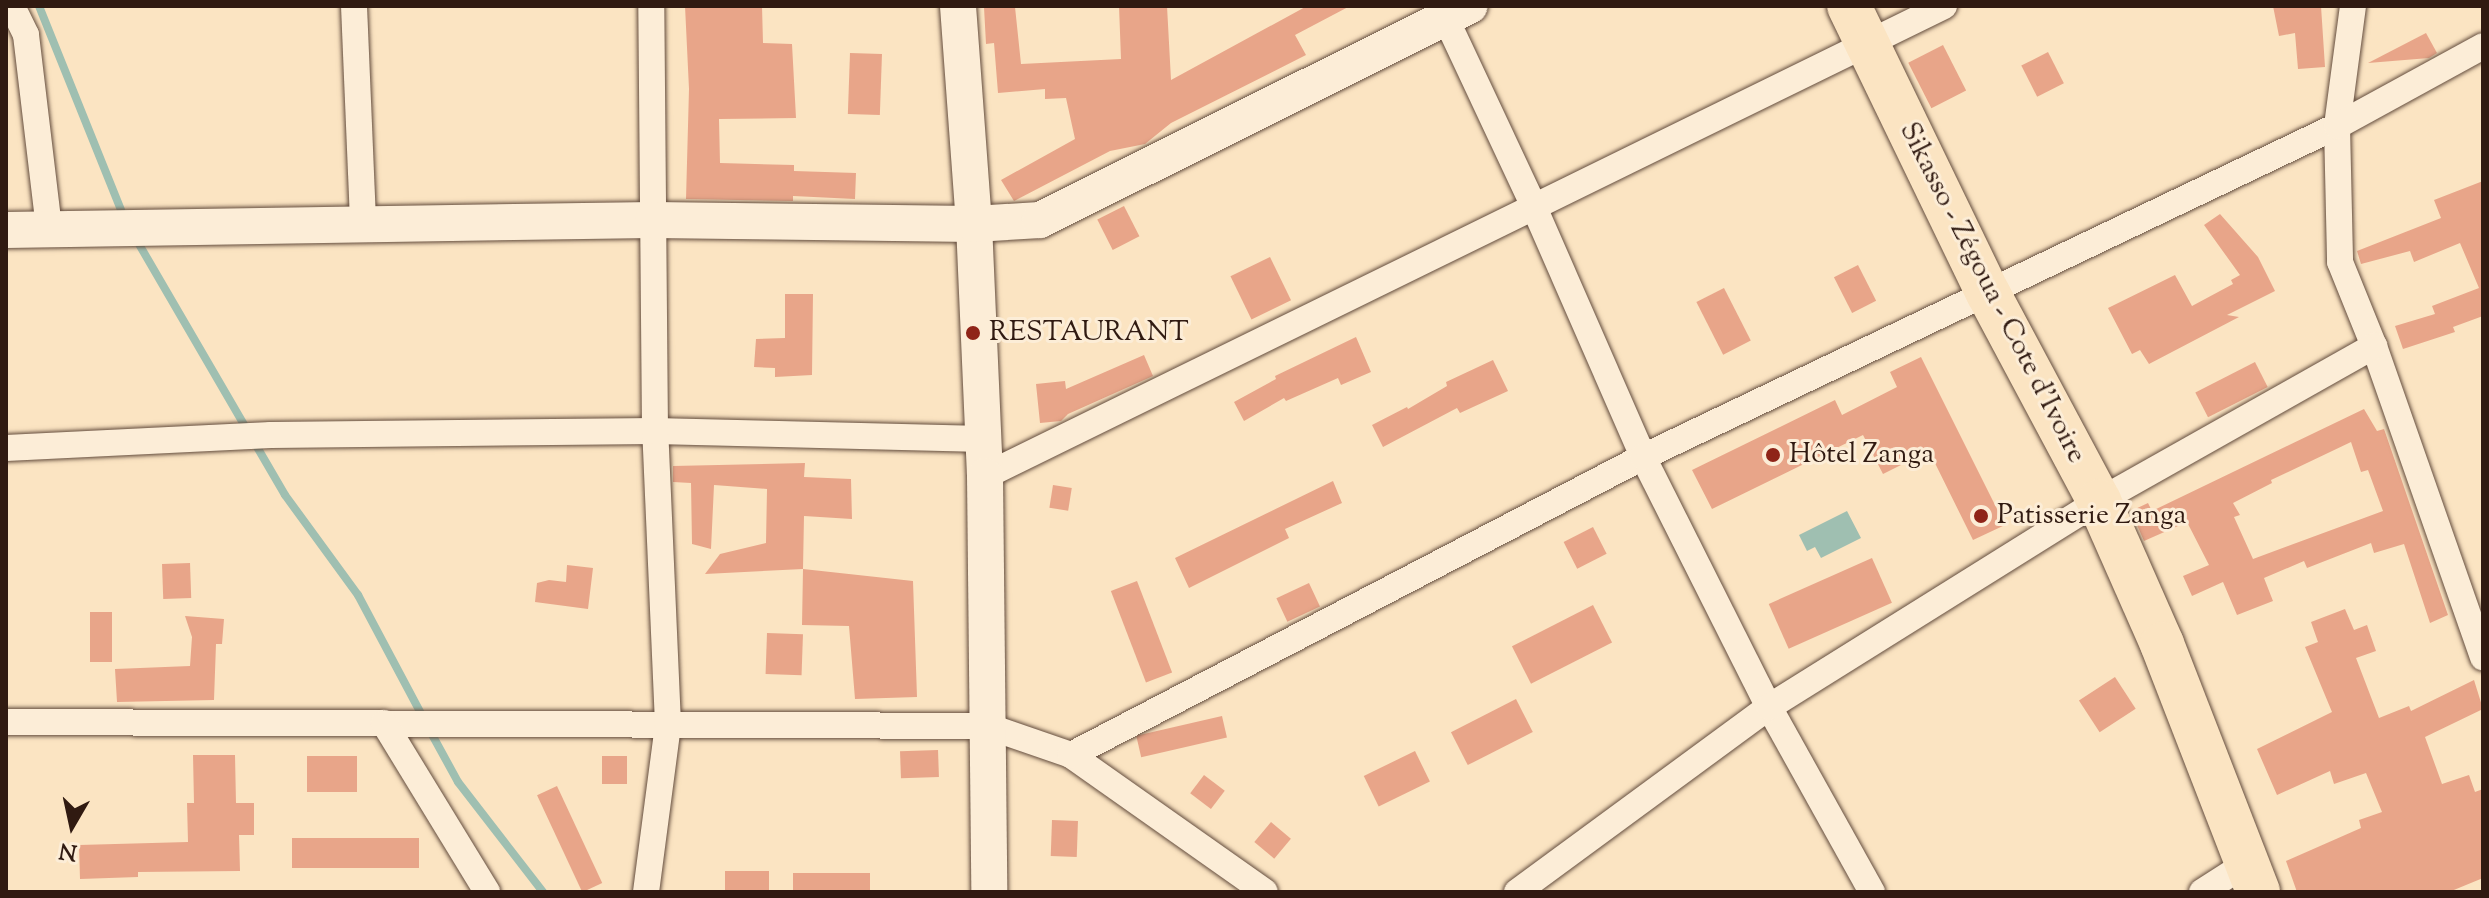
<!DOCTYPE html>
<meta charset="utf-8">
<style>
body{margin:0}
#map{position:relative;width:2489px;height:898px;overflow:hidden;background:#fbe4c2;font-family:"Sorts Mill Goudy",serif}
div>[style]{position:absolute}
.water>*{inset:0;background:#9fbfb1}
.stream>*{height:8px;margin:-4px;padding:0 4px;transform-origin:4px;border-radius:4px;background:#9fbfb1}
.building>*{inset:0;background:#e8a589;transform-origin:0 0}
.roads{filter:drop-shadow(0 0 2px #634c3d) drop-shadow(0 0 2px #634c3d)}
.street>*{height:26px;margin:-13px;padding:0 13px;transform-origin:13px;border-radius:13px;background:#fcedd7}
.secondary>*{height:36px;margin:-18px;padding:0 18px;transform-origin:18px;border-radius:18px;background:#fcedd7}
.highway>*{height:44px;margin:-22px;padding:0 22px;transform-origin:22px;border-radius:22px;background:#fbe4c2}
.dots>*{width:22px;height:22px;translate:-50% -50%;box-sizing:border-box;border:4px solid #fcedd7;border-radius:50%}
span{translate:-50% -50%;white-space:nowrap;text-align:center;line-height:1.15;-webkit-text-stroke:6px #fcedd7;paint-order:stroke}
.street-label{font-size:28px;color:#301a11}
.poi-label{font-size:28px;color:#301a11}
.left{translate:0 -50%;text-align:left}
.frame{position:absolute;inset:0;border:8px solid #301a11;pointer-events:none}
.north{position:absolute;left:32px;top:786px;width:80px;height:80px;-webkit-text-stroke:6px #fcedd7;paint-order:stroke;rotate:189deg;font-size:22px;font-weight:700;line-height:32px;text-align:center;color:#301a11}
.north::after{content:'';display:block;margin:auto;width:28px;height:36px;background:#301a11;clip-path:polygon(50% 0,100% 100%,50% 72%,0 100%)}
</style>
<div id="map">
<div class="water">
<div style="clip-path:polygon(1847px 511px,1861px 538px,1821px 558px,1815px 547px,1807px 551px,1799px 535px)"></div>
</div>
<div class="stream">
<div style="left:39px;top:6px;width:231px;rotate:68.1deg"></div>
<div style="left:136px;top:239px;width:296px;rotate:59.8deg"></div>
<div style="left:285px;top:495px;width:124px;rotate:53.9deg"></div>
<div style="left:358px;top:595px;width:138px;rotate:62deg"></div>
<div style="left:429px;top:729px;width:60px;rotate:61.3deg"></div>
<div style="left:458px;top:782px;width:139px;rotate:52.3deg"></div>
</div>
<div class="building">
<div style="clip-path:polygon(685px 6px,762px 6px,763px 43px,792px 44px,796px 118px,719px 119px,720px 163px,794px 165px,794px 171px,856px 173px,855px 199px,793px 196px,793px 201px,686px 199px,689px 89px)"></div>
<div style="clip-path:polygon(1119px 6px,1167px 6px,1171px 80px,1307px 6px,1350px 6px,1295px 35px,1306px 55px,1171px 123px,1145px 144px,1110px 151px,1014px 201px,1001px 180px,1075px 139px,1066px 98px,1045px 99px,1045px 89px,998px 93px,994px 43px,986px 44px,984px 7px,1015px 7px,1021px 64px,1121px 59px)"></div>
<div style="clip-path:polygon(2273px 6px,2321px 6px,2325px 67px,2298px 69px,2295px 33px,2279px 36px)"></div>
<div style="clip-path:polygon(2426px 33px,2437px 53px,2429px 58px,2368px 63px)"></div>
<div style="left:1943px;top:45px;width:51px;height:39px;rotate:63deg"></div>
<div style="left:2048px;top:52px;width:35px;height:30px;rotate:63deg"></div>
<div style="left:850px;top:53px;width:32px;height:61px;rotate:2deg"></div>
<div style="clip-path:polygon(2483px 181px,2483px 316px,2453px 327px,2455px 332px,2403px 349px,2395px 326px,2435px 314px,2432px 306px,2479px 288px,2460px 243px,2414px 262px,2410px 251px,2361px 264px,2357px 251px,2441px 218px,2434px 200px)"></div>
<div style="left:1124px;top:206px;width:34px;height:30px;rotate:63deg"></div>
<div style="clip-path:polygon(2220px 214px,2258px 257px,2275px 291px,2227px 315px,2239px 317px,2149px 364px,2140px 350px,2132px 354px,2108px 308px,2175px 275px,2192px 306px,2233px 284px,2231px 280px,2240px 275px,2204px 225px)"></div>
<div style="left:1270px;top:257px;width:48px;height:44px;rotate:64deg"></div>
<div style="left:1858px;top:265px;width:40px;height:27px;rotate:63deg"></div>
<div style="left:1724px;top:288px;width:59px;height:31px;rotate:63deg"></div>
<div style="clip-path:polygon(785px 294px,813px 294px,812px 375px,775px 377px,775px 368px,754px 367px,756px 339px,785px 338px)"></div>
<div style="clip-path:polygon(1356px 337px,1371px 372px,1341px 385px,1338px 378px,1286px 401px,1284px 398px,1244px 421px,1234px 402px,1276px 379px,1275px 376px)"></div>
<div style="clip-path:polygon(1144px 355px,1153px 376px,1068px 414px,1061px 421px,1040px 423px,1036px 384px,1065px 381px,1066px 389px)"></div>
<div style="clip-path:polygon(1921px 357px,2005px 525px,1973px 540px,1929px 451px,1883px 474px,1863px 435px,1712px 509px,1692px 470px,1835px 400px,1842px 415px,1897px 387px,1890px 372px)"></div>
<div style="clip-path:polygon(1493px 360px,1508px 391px,1460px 413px,1457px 408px,1383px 447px,1372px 425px,1407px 407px,1408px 409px,1447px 386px,1446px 382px)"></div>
<div style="left:2255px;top:362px;width:28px;height:67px;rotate:63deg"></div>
<div style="clip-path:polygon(evenodd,2364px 409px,2377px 431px,2384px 429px,2448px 615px,2430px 623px,2404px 544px,2374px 553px,2371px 543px,2307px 568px,2304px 561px,2264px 578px,2273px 601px,2237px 615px,2223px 582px,2192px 596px,2183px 576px,2209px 565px,2187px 522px,2144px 541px,2131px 511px,2148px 503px,2152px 511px,2364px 409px,2351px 442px,2361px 472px,2368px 470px,2383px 511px,2253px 559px,2234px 517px,2240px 515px,2233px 503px,2272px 483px,2271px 480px,2351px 442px)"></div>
<div style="clip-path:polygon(805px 463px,804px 477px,851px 479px,852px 519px,804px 516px,803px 569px,705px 574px,720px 554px,766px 543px,767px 489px,714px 485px,711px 549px,692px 544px,691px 483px,673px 482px,673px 466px)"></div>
<div style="clip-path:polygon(1333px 481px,1342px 503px,1285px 529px,1289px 538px,1189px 588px,1175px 558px)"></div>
<div style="left:1053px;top:485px;width:19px;height:23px;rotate:9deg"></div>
<div style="left:1593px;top:527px;width:30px;height:33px;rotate:63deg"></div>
<div style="left:1872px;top:558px;width:49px;height:113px;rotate:66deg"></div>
<div style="left:190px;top:563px;width:35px;height:28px;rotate:88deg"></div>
<div style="clip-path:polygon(567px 565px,593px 568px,588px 609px,535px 602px,537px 583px,549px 580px,566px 582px)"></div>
<div style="clip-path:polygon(803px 569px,913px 581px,917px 697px,855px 699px,849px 626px,802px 625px)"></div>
<div style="left:1137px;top:581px;width:98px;height:28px;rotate:69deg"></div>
<div style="left:1309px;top:583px;width:26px;height:36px;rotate:65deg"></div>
<div style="left:1593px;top:605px;width:42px;height:91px;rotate:63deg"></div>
<div style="clip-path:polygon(2345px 609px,2354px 630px,2367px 625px,2376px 651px,2356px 658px,2379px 718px,2409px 706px,2411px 711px,2474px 680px,2483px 709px,2425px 737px,2442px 784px,2469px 775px,2475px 792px,2483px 789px,2483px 878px,2449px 892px,2297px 892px,2286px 861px,2361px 828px,2359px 820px,2382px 812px,2366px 773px,2334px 784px,2330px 771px,2277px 795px,2257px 749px,2332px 712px,2305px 647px,2318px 642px,2311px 622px)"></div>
<div style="left:90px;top:612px;width:22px;height:50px"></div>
<div style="clip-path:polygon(185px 616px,224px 619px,222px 644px,216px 644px,214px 700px,117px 702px,115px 669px,190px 666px,192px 637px)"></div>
<div style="left:767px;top:633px;width:36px;height:41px;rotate:2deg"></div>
<div style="left:2115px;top:677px;width:38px;height:43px;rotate:57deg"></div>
<div style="left:1516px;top:699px;width:37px;height:73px;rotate:63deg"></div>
<div style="left:1222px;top:716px;width:22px;height:88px;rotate:77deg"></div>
<div style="left:938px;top:750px;width:27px;height:38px;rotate:88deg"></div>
<div style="left:1415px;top:751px;width:34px;height:57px;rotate:64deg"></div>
<div style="clip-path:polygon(193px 755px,235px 755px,236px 803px,254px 803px,254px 835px,239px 835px,240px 871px,138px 872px,138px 877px,80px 879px,79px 845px,188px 842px,187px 803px,194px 803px)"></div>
<div style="left:307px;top:756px;width:50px;height:36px"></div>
<div style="left:602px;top:756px;width:25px;height:28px"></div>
<div style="left:1204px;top:775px;width:26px;height:23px;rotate:37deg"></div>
<div style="left:557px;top:786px;width:107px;height:22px;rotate:65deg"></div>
<div style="left:1052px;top:820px;width:26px;height:36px;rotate:2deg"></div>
<div style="left:1271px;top:822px;width:26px;height:26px;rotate:40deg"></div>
<div style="left:419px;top:838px;width:30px;height:127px;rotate:90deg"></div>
<div style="left:769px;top:871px;width:21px;height:44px;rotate:90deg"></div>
<div style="left:793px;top:873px;width:77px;height:19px"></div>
</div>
<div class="roads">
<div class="street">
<div style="left:12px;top:6px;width:32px;rotate:64deg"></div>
<div style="left:26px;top:35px;width:195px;rotate:83.2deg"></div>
<div style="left:354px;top:6px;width:218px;rotate:87.6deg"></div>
<div style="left:1440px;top:6px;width:222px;rotate:64.9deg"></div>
<div style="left:1534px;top:207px;width:273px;rotate:66.4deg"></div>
<div style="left:1643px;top:457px;width:280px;rotate:63.3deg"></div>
<div style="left:1769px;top:707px;width:212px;rotate:60.9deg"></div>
<div style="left:2353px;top:6px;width:121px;rotate:97.6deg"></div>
<div style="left:2337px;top:126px;width:136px;rotate:88.7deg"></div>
<div style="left:2340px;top:262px;width:91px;rotate:68deg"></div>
<div style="left:2374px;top:346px;width:330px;rotate:70.7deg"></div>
<div style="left:6px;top:448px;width:265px;rotate:-2.8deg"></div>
<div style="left:271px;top:435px;width:384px;rotate:-0.6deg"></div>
<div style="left:655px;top:431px;width:329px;rotate:1.4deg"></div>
<div style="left:985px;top:476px;width:1068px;rotate:-26.11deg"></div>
<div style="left:6px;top:722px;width:981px;rotate:0.23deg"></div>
<div style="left:987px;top:726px;width:89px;rotate:19deg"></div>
<div style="left:1071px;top:755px;width:237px;rotate:35.2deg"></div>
<div style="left:384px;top:723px;width:198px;rotate:58.6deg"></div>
<div style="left:1071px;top:755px;width:645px;rotate:-27.52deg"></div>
<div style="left:1643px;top:457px;width:769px;rotate:-25.5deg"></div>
<div style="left:2337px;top:126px;width:166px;rotate:-28.7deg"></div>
<div style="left:646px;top:892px;width:169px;rotate:-82.5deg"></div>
<div style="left:668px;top:724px;width:293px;rotate:-92.5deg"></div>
<div style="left:655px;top:431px;width:425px;rotate:-90.5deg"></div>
<div style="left:1517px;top:892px;width:313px;rotate:-36.3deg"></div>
<div style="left:1769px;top:707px;width:389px;rotate:-32deg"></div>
<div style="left:2099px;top:501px;width:316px;rotate:-29.4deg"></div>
<div style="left:2202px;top:892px;width:56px;rotate:-32.6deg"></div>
</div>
<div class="secondary">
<div style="left:958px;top:6px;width:219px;rotate:85.8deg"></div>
<div style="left:974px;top:224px;width:252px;rotate:87.5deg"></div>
<div style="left:985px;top:476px;width:416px;rotate:89.4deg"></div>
<div style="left:6px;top:230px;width:647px;rotate:-0.89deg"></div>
<div style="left:653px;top:220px;width:321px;rotate:0.7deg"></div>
<div style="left:974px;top:224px;width:66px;rotate:-3.5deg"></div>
<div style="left:1040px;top:220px;width:480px;rotate:-26.5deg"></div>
</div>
<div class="highway">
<div style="left:1849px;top:6px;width:319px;rotate:64.2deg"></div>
<div style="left:1988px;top:293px;width:236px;rotate:61.9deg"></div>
<div style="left:2099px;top:501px;width:156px;rotate:66.2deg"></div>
<div style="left:2162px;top:644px;width:266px;rotate:68.8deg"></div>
</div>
</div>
<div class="dots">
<div style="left:973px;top:333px;background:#8f2418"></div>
<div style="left:1773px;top:455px;background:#8f2418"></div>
<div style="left:1981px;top:516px;background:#8f2418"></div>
</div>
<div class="street-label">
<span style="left:1992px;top:293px;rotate:63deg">Sikasso - Zégoua - Cote d'Ivoire</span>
</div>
<div class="poi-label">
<span class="left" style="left:989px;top:333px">RESTAURANT</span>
<span class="left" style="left:1789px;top:455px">Hôtel Zanga</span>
<span class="left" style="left:1997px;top:516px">Patisserie Zanga</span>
</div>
<div class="frame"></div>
<div class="north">N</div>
</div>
